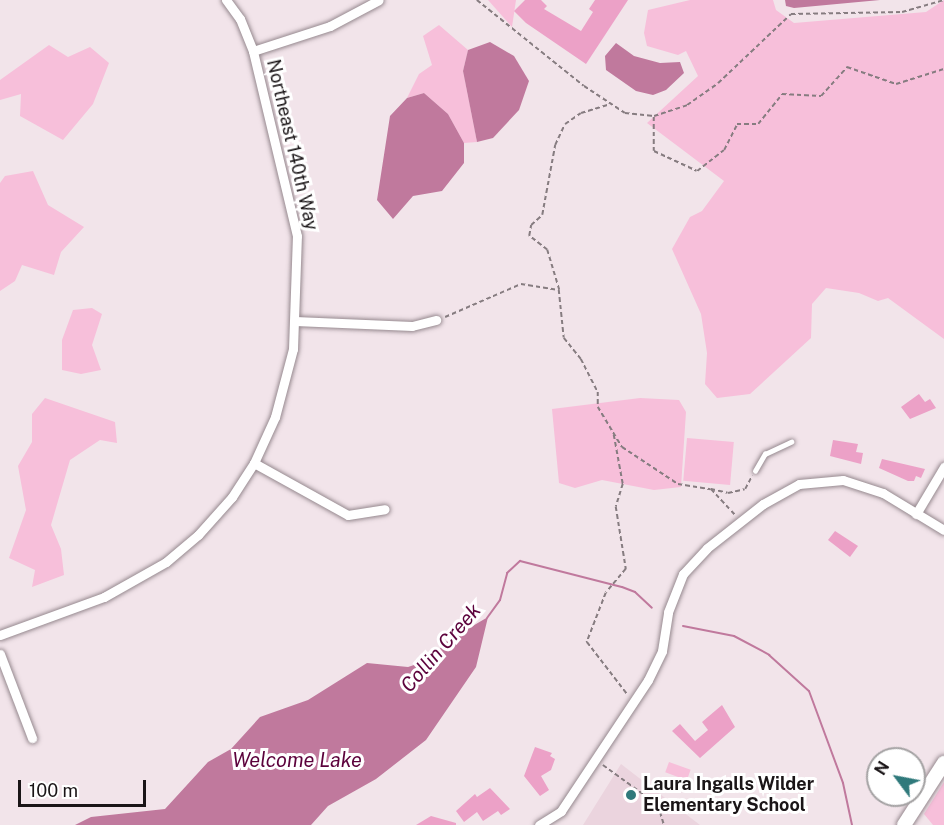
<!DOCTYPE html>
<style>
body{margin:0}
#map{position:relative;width:944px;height:825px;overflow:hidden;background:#f2e4ea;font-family:"Public Sans",sans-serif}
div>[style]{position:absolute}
.built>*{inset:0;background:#ebd4de}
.green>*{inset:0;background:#f7bfda;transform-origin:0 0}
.water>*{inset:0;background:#c0799d}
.stream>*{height:2px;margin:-1px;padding:0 1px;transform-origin:1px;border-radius:1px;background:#c0799d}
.building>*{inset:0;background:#eca1c7}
.path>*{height:1.5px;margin-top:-0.75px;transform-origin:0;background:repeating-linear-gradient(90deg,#867c80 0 4.5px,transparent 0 7.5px)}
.roads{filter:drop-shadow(0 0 2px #96898f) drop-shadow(0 0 2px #96898f)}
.lane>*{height:4.5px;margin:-2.25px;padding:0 2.25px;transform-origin:2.25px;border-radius:2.25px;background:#fff}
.street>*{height:9px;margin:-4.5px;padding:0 4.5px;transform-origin:4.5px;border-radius:4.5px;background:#fff}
.secondary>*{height:14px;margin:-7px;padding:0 7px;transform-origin:7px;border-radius:7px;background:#fff}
.dots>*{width:16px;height:16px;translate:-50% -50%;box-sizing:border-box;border:3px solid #fff;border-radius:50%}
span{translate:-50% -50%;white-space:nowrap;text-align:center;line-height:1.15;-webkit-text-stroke:6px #fff;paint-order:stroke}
.street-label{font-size:18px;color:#1a1517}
.poi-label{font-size:18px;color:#1a1517;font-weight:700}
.left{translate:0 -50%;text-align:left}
.water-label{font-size:20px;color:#5c023c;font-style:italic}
.north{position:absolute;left:866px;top:747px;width:60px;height:60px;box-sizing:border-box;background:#fff;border:2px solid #a3a1a2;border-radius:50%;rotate:302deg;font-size:16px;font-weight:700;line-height:24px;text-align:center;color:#1a1517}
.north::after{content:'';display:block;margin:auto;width:21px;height:27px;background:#2f797b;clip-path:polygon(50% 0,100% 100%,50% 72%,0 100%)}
.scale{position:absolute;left:18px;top:780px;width:128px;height:27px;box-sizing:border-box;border:3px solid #1a1517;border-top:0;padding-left:8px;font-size:18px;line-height:21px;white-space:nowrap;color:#1a1517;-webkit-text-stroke:4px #fff;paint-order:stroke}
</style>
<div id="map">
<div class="built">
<div style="clip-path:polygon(621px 764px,700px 825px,583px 825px)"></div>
</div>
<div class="green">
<div style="clip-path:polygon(488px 0,516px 0,512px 27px)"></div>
<div style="clip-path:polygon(690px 0,773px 0,776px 10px,794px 23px,926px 12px,944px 0,944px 339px,888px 298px,878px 301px,859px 293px,826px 288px,812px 304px,811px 338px,750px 394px,717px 398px,705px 384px,707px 353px,701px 314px,672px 249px,690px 217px,702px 211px,724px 181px,647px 123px,698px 76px,686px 51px,678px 55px,647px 46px,644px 33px,648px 10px)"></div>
<div style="clip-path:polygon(439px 25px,468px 50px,463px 71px,477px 142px,464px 143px,448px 114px,424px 93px,407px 98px,419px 74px,432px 65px,423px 36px)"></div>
<div style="clip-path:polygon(49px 45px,68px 57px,90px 47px,109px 63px,93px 104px,63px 140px,20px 116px,21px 94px,0 100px,0 80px)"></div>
<div style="clip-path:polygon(33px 171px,48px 205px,84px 227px,61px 252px,54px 275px,22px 265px,15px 281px,0 291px,0 183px,5px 176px)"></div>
<div style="clip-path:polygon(92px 308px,102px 314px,92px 345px,101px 370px,81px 374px,62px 370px,62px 340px,73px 310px)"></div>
<div style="clip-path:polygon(45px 398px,115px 422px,117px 443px,100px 440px,70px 460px,51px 525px,61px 549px,64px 575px,32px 587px,35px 570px,9px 558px,26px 510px,18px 466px,32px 442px,32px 414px)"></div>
<div style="clip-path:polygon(640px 398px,679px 400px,686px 412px,681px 487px,654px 490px,602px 480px,575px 488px,559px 483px,552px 409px)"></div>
<div style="left:687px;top:438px;width:47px;height:43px;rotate:5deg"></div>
<div style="left:669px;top:762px;width:23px;height:11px;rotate:20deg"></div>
<div style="clip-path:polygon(944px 782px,944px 825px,933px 825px,924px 814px)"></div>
</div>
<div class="water">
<div style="clip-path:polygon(785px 0,880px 0,794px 8px,786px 6px)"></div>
<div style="clip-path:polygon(490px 42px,514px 56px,529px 81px,519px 110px,493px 138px,477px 142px,463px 71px,468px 50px)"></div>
<div style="clip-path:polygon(616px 43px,634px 56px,660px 63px,680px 62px,684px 73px,666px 90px,653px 95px,636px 91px,606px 70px,605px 56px)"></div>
<div style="clip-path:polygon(424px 93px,448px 114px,464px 143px,464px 163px,442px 191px,413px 196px,393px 219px,377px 200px,390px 116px,407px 98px)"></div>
<div style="clip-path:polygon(488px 617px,476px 667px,426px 740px,376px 779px,328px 806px,311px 825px,75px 825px,91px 817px,165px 809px,208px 762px,231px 749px,260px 717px,308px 700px,367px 663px,408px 667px,429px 660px,447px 641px)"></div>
</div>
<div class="stream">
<div style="left:487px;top:618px;width:22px;rotate:-54deg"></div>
<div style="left:500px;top:600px;width:28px;rotate:-75deg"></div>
<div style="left:507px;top:573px;width:18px;rotate:-43deg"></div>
<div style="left:520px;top:561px;width:105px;rotate:14.3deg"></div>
<div style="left:622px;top:587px;width:14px;rotate:21deg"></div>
<div style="left:635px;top:592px;width:23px;rotate:43deg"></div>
<div style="left:683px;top:626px;width:52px;rotate:11.1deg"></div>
<div style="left:734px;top:636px;width:40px;rotate:28deg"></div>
<div style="left:769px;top:655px;width:54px;rotate:42deg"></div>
<div style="left:809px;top:691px;width:98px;rotate:69.7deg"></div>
<div style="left:843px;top:783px;width:43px;rotate:77.9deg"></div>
</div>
<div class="building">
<div style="clip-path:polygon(525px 0,541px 0,547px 6px,544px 9px,581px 31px,593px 12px,589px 9px,595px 0,628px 0,586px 64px,526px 23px,514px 11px)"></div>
<div style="clip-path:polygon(919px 394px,925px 402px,930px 399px,936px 408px,910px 419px,901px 407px)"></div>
<div style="clip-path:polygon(833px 440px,858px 444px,856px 452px,863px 453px,861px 464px,830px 456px)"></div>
<div style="clip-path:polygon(882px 459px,925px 469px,921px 478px,916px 476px,914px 481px,908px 481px,879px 468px)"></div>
<div style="clip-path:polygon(835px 531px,858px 546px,850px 557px,828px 540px)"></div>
<div style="clip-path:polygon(722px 705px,735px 727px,700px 758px,672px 731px,680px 724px,695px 741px,708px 730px,702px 722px)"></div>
<div style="clip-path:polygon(535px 747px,552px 753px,550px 756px,555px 759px,551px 770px,541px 776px,549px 790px,540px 796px,524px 776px)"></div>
<div style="clip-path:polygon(490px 788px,510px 809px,501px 815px,498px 811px,483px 821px,477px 812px,464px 822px,456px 811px,475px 794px,477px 797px)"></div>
<div style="clip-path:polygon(431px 816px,456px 823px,456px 825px,416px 825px)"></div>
</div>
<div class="path">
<div style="left:477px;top:0;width:137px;rotate:38.8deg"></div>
<div style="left:584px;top:86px;width:49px;rotate:33.4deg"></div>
<div style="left:625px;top:113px;width:29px;rotate:6deg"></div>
<div style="left:654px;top:116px;width:35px;rotate:-18deg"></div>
<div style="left:687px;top:105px;width:38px;rotate:-35deg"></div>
<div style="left:718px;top:83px;width:100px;rotate:-43.4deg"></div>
<div style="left:791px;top:14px;width:111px;rotate:-1deg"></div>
<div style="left:902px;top:12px;width:44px;rotate:-15.9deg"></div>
<div style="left:654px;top:117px;width:34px;rotate:90deg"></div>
<div style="left:654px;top:151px;width:47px;rotate:24.9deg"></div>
<div style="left:697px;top:171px;width:34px;rotate:-38deg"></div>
<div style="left:724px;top:150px;width:29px;rotate:-63deg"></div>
<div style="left:737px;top:124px;width:21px"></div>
<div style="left:758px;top:124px;width:38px;rotate:-51deg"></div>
<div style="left:782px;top:94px;width:39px;rotate:3deg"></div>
<div style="left:821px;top:96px;width:39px;rotate:-48deg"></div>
<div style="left:847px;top:67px;width:52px;rotate:19.1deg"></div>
<div style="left:896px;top:84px;width:50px;rotate:-17.4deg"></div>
<div style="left:559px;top:290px;width:42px;rotate:-106.7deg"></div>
<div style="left:547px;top:250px;width:23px;rotate:-142deg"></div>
<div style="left:529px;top:236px;width:11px;rotate:-80deg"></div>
<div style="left:531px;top:225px;width:15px;rotate:-42deg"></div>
<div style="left:542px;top:215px;width:71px;rotate:-79.5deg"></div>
<div style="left:555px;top:145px;width:23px;rotate:-65deg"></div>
<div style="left:565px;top:124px;width:19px;rotate:-35deg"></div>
<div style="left:581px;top:113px;width:30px;rotate:-17deg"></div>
<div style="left:445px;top:317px;width:83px;rotate:-23.5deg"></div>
<div style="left:521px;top:284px;width:38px;rotate:9deg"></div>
<div style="left:559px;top:290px;width:48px;rotate:84.1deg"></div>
<div style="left:564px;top:338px;width:27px;rotate:51deg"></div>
<div style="left:581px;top:359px;width:37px;rotate:63deg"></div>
<div style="left:598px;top:392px;width:15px;rotate:90deg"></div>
<div style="left:598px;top:407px;width:47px;rotate:59deg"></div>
<div style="left:622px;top:447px;width:67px;rotate:33.5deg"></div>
<div style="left:678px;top:484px;width:33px;rotate:9deg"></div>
<div style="left:711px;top:489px;width:37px;rotate:47deg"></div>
<div style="left:614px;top:435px;width:50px;rotate:79.6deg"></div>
<div style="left:623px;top:484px;width:24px;rotate:107deg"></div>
<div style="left:616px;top:507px;width:63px;rotate:80.8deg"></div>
<div style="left:626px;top:569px;width:31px;rotate:130deg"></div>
<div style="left:606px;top:593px;width:53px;rotate:111.2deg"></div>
<div style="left:587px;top:642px;width:66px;rotate:52.4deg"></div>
<div style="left:711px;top:489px;width:17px;rotate:13deg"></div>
<div style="left:728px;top:493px;width:17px;rotate:-13deg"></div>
<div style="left:745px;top:489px;width:15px;rotate:-62deg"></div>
<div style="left:603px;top:765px;width:68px;rotate:36deg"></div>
<div style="left:658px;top:805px;width:21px;rotate:73deg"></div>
</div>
<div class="roads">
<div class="lane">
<div style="left:755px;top:471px;width:20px;rotate:-60deg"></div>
<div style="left:765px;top:454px;width:29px;rotate:-25deg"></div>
</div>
<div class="street">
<div style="left:253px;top:51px;width:81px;rotate:-18deg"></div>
<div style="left:330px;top:26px;width:55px;rotate:-28deg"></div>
<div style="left:295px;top:321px;width:117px;rotate:2.4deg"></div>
<div style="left:412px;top:326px;width:25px;rotate:-14deg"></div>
<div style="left:254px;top:463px;width:107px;rotate:29deg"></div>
<div style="left:348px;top:515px;width:37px;rotate:-9deg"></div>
<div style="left:916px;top:514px;width:55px;rotate:-59.2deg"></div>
<div style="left:0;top:635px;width:111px;rotate:-20.1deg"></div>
<div style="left:104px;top:597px;width:71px;rotate:-29.4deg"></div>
<div style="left:166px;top:562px;width:42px;rotate:-40.2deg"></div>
<div style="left:198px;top:535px;width:51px;rotate:-48.2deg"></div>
<div style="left:232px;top:497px;width:40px;rotate:-57.1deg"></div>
<div style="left:254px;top:463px;width:51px;rotate:-65.5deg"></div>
<div style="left:275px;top:417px;width:70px;rotate:-75.2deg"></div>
<div style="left:293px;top:349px;width:113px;rotate:-88deg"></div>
<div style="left:297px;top:236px;width:190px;rotate:-103.4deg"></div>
<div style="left:253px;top:51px;width:35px;rotate:-112deg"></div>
<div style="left:240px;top:19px;width:24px;rotate:-126deg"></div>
<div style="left:0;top:654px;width:90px;rotate:69.1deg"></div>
<div style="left:539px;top:825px;width:26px;rotate:-32deg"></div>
<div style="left:561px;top:811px;width:157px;rotate:-56.4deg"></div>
<div style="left:648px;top:680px;width:32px;rotate:-64deg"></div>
<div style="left:662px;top:651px;width:39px;rotate:-81deg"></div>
<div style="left:668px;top:612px;width:41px;rotate:-68.5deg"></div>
<div style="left:683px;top:574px;width:35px;rotate:-47deg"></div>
<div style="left:707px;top:548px;width:71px;rotate:-38.2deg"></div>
<div style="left:763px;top:504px;width:41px;rotate:-29.1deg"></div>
<div style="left:799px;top:484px;width:44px;rotate:-5.2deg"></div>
<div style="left:843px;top:480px;width:42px;rotate:18deg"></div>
<div style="left:883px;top:493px;width:71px;rotate:31.2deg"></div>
</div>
<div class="secondary">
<div style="left:904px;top:825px;width:74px;rotate:-57.2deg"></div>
</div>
</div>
<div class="dots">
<div style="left:631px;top:795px;background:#2f797b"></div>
</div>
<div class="street-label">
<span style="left:292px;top:145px;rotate:77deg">Northeast 140th Way</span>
</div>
<div class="poi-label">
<span class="left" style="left:643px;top:795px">Laura Ingalls Wilder<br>Elementary School</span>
</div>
<div class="water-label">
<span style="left:441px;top:648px;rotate:-49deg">Collin Creek</span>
<span style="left:297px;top:760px">Welcome Lake</span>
</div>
<div class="north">N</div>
<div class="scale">100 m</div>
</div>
